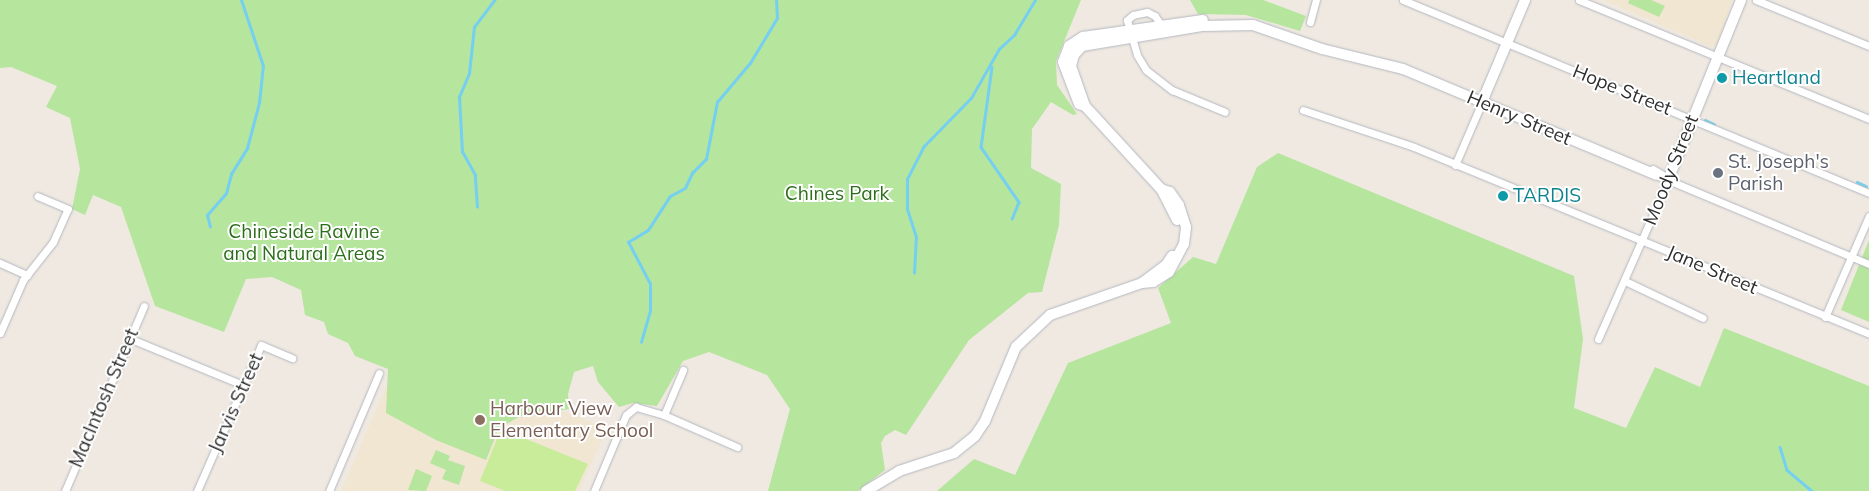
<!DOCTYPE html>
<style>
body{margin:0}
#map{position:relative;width:1869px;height:491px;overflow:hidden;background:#efe9e1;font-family:Mulish,sans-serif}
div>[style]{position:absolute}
.education>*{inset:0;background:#f0e6d1}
.green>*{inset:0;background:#b6e59e}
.pitch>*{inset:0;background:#c9ec9a}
.stream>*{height:2.5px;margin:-1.25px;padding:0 1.25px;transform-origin:1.25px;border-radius:1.25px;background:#75cff0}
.roads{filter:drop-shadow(0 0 1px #b4b7c1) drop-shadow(0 0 1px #b4b7c1)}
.street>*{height:7px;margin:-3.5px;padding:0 3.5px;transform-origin:3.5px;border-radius:3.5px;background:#fff}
.secondary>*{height:10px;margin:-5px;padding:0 5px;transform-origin:5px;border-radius:5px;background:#fff}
.dots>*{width:14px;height:14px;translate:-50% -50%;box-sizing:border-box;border:2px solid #fff;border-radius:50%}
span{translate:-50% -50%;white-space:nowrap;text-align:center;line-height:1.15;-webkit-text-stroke:4px #fff;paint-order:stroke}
.culture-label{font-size:19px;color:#0d838f}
.left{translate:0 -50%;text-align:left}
.street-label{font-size:19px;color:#2e2e2e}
.worship-label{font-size:19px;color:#5b616d}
.park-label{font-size:19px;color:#2c6e1b}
.education-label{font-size:19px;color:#785e54}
</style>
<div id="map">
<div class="education">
<div style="clip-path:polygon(1603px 0,1732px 0,1719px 41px,1712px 47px)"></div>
<div style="clip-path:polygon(402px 351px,607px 428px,579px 491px,341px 491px)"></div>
</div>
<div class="green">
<div style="clip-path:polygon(0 0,1081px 0,1056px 61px,1057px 85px,1077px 114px,1073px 115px,1051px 102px,1032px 129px,1031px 168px,1061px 184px,1059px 225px,1042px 292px,1028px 293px,969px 340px,906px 435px,895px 430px,885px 436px,881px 443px,885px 470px,858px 491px,768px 491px,790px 409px,767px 375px,709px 352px,683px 361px,657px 406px,633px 403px,619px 407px,598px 382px,593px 366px,574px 372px,568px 394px,569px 409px,519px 417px,499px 428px,486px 460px,436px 440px,386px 413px,388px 369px,355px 356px,348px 343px,328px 334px,324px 322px,305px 315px,301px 290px,272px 277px,246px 279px,224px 332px,155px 306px,121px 207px,93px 195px,85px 215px,72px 209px,80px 169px,70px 118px,46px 107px,57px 86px,11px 67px,0 68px)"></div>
<div style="clip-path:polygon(1190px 0,1263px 0,1306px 16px,1300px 31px,1246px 15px,1198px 14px)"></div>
<div style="clip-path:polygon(1629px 0,1651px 0,1665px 6px,1659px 17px,1628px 3px)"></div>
<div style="clip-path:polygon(1278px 153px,1574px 276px,1583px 339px,1574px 408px,1626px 428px,1655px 367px,1700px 387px,1724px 328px,1869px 386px,1869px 491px,937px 491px,974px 459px,1015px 475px,1068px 363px,1171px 323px,1158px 288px,1193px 257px,1216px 264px,1257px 167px)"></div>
<div style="clip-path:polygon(1869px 240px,1869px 322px,1841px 310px)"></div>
<div style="clip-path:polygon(436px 450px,450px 456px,448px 460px,465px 466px,459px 485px,442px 479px,446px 470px,430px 463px)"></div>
<div style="clip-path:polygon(416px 469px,432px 476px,426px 491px,408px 490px)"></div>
</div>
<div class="pitch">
<div style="clip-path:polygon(501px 429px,588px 464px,575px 491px,505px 491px,480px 481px)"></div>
</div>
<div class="stream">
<div style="left:992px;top:67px;width:81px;rotate:97.8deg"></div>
<div style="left:981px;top:147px;width:67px;rotate:55.4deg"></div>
<div style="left:1019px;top:202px;width:18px;rotate:112deg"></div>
<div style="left:1705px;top:120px;width:10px;rotate:24deg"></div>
<div style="left:1857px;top:182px;width:10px;rotate:24deg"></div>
<div style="left:477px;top:207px;width:32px;rotate:-94deg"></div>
<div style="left:475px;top:175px;width:26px;rotate:-119deg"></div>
<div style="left:462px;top:152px;width:55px;rotate:-93.1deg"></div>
<div style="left:459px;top:97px;width:26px;rotate:-67deg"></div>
<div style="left:469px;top:73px;width:46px;rotate:-83.8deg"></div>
<div style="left:474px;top:27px;width:34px;rotate:-53deg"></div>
<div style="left:210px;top:227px;width:12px;rotate:-104deg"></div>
<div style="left:207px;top:215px;width:29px;rotate:-49deg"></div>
<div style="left:226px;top:193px;width:20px;rotate:-75deg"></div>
<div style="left:231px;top:174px;width:31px;rotate:-58deg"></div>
<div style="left:247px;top:148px;width:47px;rotate:-75.1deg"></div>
<div style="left:259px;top:103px;width:37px;rotate:-84deg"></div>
<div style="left:263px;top:66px;width:70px;rotate:-108.4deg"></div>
<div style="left:914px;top:273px;width:36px;rotate:-87deg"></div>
<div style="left:916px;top:237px;width:29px;rotate:-108deg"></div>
<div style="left:907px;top:209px;width:30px;rotate:-90deg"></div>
<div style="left:907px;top:179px;width:36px;rotate:-63deg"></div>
<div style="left:923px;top:147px;width:69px;rotate:-45.6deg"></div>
<div style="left:971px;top:98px;width:56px;rotate:-60.3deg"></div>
<div style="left:999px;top:49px;width:21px;rotate:-43deg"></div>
<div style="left:1014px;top:35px;width:41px;rotate:-59deg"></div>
<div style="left:641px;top:342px;width:32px;rotate:-74deg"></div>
<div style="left:650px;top:311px;width:27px;rotate:-90deg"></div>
<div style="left:650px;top:284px;width:47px;rotate:-117.6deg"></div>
<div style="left:628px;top:242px;width:23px;rotate:-31deg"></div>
<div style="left:648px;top:230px;width:40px;rotate:-57.1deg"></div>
<div style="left:670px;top:196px;width:17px;rotate:-28deg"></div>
<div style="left:685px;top:188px;width:17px;rotate:-65deg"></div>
<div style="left:692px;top:173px;width:20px;rotate:-45deg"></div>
<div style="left:706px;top:159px;width:58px;rotate:-79.1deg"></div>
<div style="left:717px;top:102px;width:51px;rotate:-49.8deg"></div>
<div style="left:750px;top:63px;width:52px;rotate:-59deg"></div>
<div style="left:777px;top:18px;width:18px;rotate:-93deg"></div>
<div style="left:1780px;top:447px;width:24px;rotate:73deg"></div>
<div style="left:1787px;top:470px;width:33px;rotate:40deg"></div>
</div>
<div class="roads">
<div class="street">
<div style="left:1403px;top:0;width:504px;rotate:22.5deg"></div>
<div style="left:1579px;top:0;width:313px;rotate:22.3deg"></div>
<div style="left:1756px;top:0;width:122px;rotate:22.2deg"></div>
<div style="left:1310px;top:22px;width:23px;rotate:-75deg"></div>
<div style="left:1161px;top:25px;width:11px;rotate:-124deg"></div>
<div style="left:1155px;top:16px;width:9px;rotate:-153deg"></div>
<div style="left:1147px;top:12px;width:14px;rotate:168deg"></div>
<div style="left:1133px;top:15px;width:8px;rotate:140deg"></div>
<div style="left:1127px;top:20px;width:36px;rotate:74deg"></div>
<div style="left:1137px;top:55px;width:17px;rotate:59deg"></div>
<div style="left:1146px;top:70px;width:33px;rotate:38deg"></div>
<div style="left:1172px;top:90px;width:57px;rotate:22.5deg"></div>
<div style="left:1303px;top:110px;width:117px;rotate:18.4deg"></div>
<div style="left:1414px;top:147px;width:492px;rotate:22.3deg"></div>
<div style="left:1455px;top:165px;width:69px;rotate:-66.8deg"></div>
<div style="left:0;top:263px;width:30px;rotate:24deg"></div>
<div style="left:1625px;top:281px;width:86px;rotate:25.4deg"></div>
<div style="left:1825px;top:317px;width:110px;rotate:-66.5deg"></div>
<div style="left:0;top:333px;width:58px;rotate:-66.5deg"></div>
<div style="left:23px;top:280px;width:48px;rotate:-51.7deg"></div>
<div style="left:53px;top:242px;width:36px;rotate:-66deg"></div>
<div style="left:68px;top:209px;width:33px;rotate:-157deg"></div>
<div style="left:131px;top:339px;width:121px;rotate:22.3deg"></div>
<div style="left:1598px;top:339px;width:174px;rotate:-66.2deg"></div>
<div style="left:1668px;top:180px;width:218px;rotate:22.7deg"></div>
<div style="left:664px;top:415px;width:80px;rotate:23.7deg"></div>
<div style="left:65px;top:491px;width:201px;rotate:-66.9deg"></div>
<div style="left:197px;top:491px;width:159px;rotate:-66.3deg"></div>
<div style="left:261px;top:345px;width:34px;rotate:23deg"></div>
<div style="left:329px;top:491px;width:128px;rotate:-67deg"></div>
<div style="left:594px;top:491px;width:82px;rotate:-67.2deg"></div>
<div style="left:626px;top:415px;width:13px;rotate:-39deg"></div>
<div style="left:636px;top:407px;width:29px;rotate:16deg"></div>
<div style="left:664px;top:415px;width:49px;rotate:-67.1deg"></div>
</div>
<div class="secondary">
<div style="left:1482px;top:102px;width:111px;rotate:-67.1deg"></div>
<div style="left:1085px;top:106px;width:42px;rotate:-109.3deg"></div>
<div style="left:1071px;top:66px;width:11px;rotate:-75deg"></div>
<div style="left:1074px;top:55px;width:12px;rotate:-48deg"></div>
<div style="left:1082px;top:46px;width:123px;rotate:-9.4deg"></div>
<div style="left:1203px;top:26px;width:50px;rotate:-1.1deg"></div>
<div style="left:1253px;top:25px;width:73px;rotate:19.2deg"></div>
<div style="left:1322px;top:49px;width:83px;rotate:13.9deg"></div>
<div style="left:1403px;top:69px;width:274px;rotate:22.7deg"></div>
<div style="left:1653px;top:171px;width:17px;rotate:31deg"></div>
<div style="left:1668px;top:180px;width:194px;rotate:-67.9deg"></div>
<div style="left:1177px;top:220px;width:35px;rotate:-117deg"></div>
<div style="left:1161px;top:189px;width:113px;rotate:-132.5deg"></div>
<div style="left:1085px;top:106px;width:6px;rotate:-162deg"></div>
<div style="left:1079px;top:104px;width:45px;rotate:-110.9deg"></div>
<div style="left:1063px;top:62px;width:17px;rotate:-69deg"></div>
<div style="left:1069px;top:46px;width:17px;rotate:-33deg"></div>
<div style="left:1083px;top:37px;width:121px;rotate:-8.1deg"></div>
<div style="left:1142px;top:283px;width:30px;rotate:-37deg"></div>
<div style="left:1166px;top:265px;width:11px;rotate:-56deg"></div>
<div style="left:866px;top:491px;width:39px;rotate:-31deg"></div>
<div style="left:899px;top:471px;width:58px;rotate:-18.1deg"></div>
<div style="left:954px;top:453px;width:27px;rotate:-39deg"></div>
<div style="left:975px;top:436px;width:18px;rotate:-56deg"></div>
<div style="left:985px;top:421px;width:80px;rotate:-67.3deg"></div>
<div style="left:1016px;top:347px;width:47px;rotate:-43.3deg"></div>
<div style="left:1050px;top:315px;width:97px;rotate:-19.2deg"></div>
<div style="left:1142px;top:283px;width:11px;rotate:-5deg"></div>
<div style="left:1153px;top:282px;width:19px;rotate:-32deg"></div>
<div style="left:1169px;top:272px;width:32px;rotate:-62deg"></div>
<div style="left:1184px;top:244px;width:17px;rotate:-83deg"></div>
<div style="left:1186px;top:227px;width:23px;rotate:-108deg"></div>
<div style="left:1179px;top:205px;width:16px;rotate:-125deg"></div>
<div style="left:1170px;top:192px;width:9px;rotate:-162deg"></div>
</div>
</div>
<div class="dots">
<div style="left:1722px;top:78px;background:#0f9aa8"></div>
<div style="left:1718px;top:173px;background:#6b7280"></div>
<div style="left:1503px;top:196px;background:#0f9aa8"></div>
<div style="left:480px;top:420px;background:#8d6e63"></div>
</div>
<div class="culture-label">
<span class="left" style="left:1732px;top:78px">Heartland</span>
<span class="left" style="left:1513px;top:196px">TARDIS</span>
</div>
<div class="street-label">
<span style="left:1622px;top:90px;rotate:22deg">Hope Street</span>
<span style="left:1519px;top:118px;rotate:23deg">Henry Street</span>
<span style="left:1671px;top:170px;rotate:-68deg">Moody Street</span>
<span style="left:1712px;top:270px;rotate:23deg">Jane Street</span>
<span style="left:104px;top:398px;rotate:-67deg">MacIntosh Street</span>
<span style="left:236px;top:403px;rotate:-66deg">Jarvis Street</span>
</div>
<div class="worship-label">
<span class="left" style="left:1728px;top:173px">St. Joseph's<br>Parish</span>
</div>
<div class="park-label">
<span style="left:837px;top:194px">Chines Park</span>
<span style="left:304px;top:243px">Chineside Ravine<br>and Natural Areas</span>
</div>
<div class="education-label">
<span class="left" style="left:490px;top:420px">Harbour View<br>Elementary School</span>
</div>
</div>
